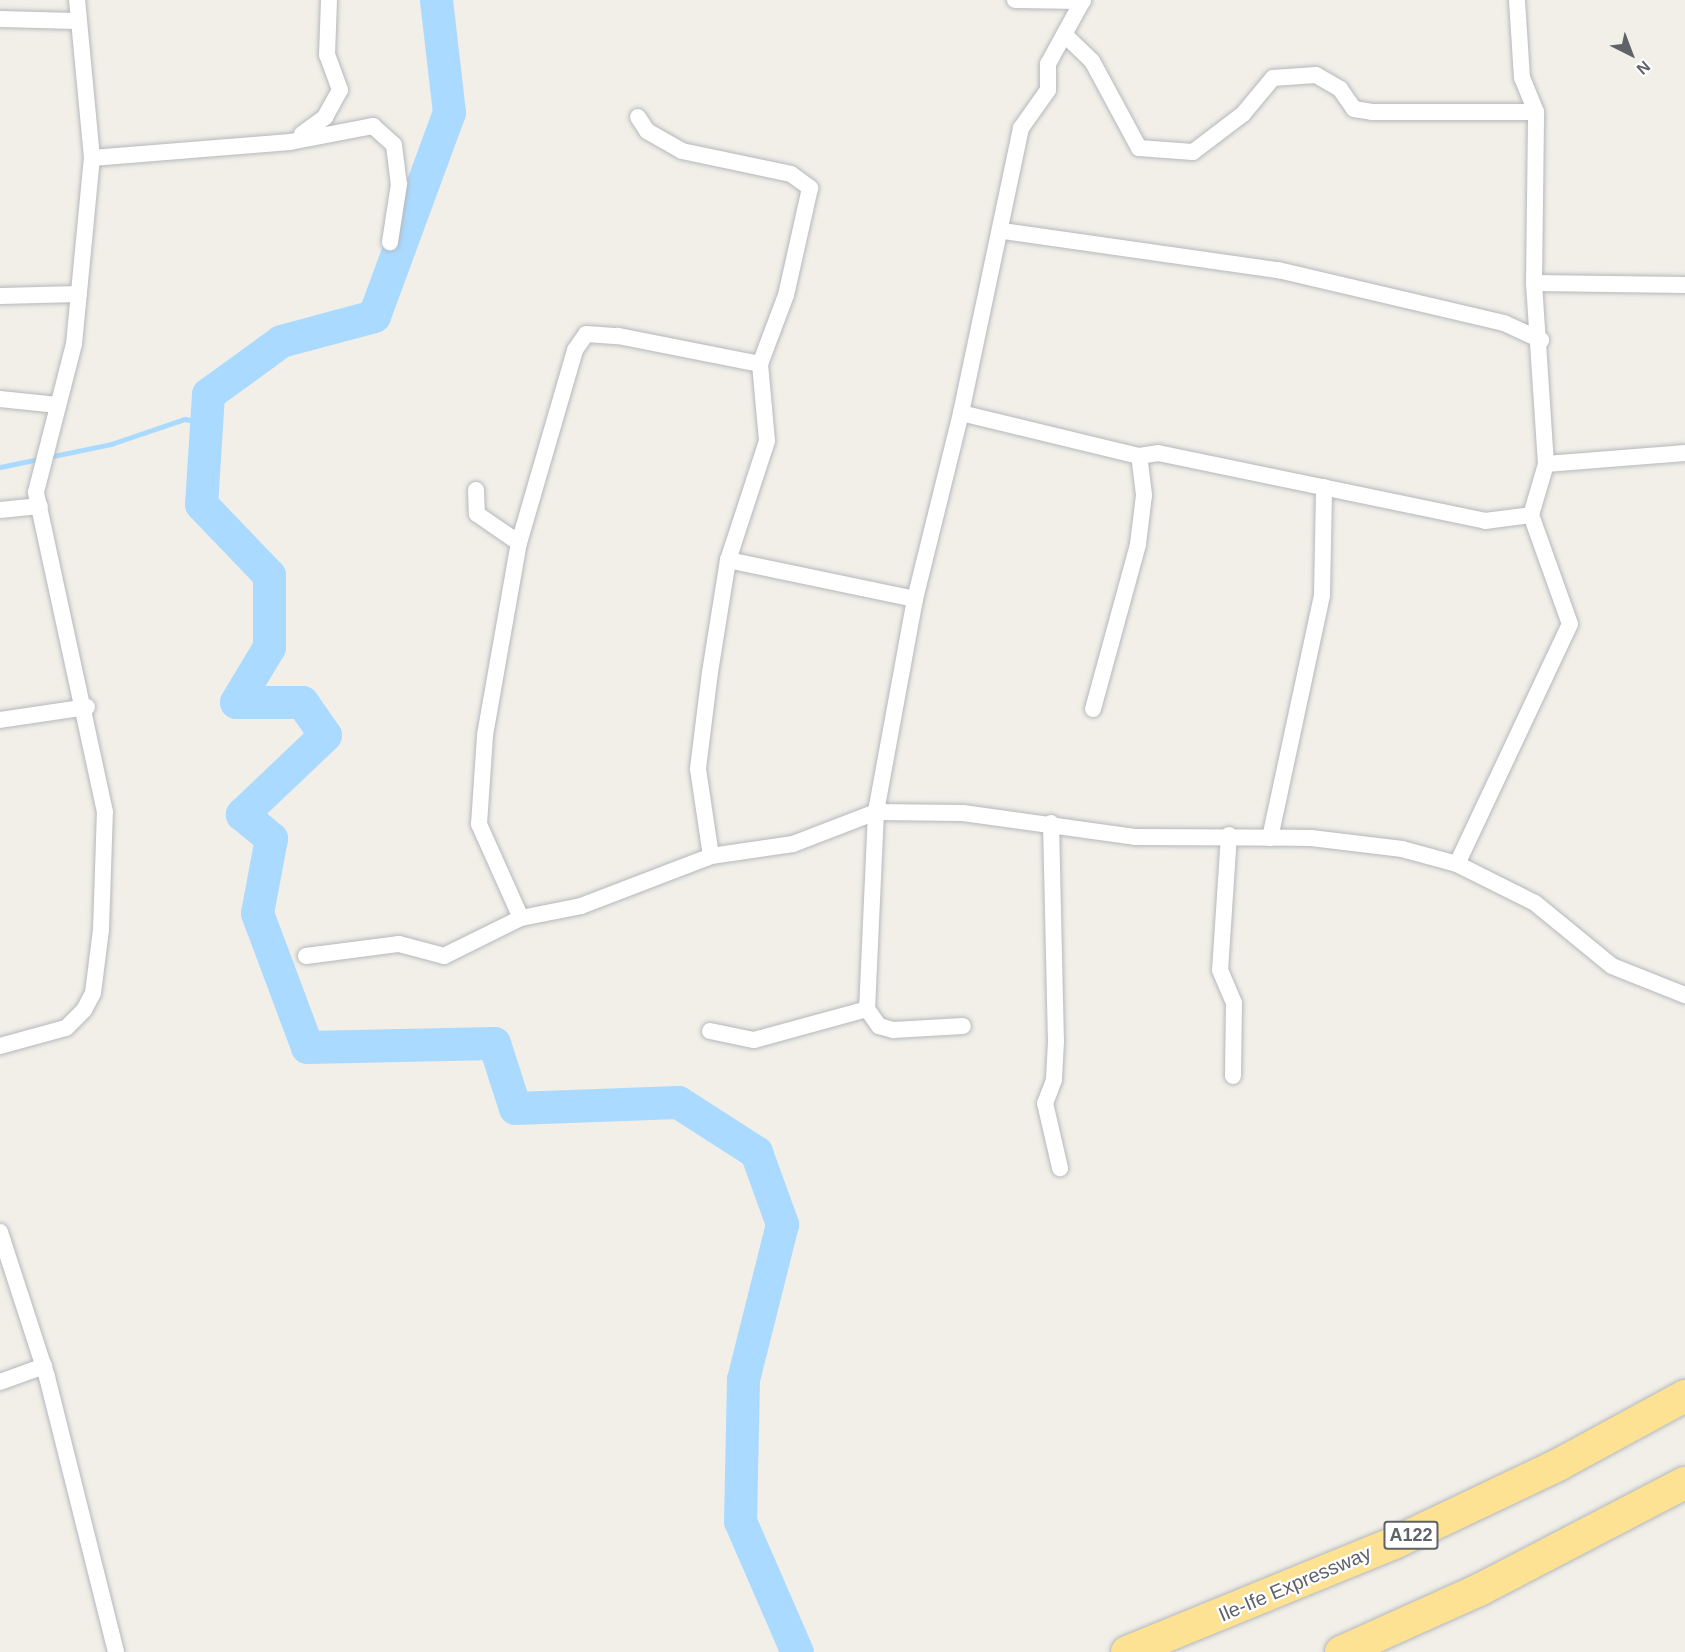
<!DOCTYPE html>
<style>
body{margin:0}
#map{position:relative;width:1685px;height:1652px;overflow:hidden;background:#f1efe8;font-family:Helvetica,sans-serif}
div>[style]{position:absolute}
.stream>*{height:5px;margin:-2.5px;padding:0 2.5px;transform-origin:2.5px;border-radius:2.5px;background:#aadaff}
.river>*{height:33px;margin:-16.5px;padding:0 16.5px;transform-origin:16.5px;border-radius:16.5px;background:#aadaff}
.roads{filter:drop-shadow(0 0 2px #b5b8bc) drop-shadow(0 0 2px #b5b8bc)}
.street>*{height:16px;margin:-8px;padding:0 8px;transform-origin:8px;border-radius:8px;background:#fff}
.highway>*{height:32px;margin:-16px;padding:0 16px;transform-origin:16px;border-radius:16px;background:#fde293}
span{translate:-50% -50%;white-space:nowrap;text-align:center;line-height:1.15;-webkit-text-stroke:4.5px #fff;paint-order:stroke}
.shield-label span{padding:2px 4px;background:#fff;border:2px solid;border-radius:4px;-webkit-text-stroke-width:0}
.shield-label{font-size:18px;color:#5f6368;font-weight:700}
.street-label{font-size:20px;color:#5f6368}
.north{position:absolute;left:1601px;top:24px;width:60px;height:60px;-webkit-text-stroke:4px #fff;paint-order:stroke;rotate:138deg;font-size:16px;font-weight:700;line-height:24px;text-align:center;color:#5f6368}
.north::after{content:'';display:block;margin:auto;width:21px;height:27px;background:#5f6368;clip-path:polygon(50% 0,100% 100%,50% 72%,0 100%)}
</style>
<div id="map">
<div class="stream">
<div style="left:0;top:467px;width:113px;rotate:-11.7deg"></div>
<div style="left:111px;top:444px;width:78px;rotate:-18.7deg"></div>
<div style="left:185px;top:419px;width:22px;rotate:13deg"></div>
</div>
<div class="river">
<div style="left:436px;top:0;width:113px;rotate:83.4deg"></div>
<div style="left:449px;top:112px;width:217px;rotate:110.2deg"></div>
<div style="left:374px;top:316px;width:96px;rotate:165deg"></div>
<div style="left:281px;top:341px;width:90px;rotate:144deg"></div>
<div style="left:208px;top:394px;width:110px;rotate:93.6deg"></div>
<div style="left:201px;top:504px;width:98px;rotate:46.2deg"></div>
<div style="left:269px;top:575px;width:72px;rotate:90deg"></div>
<div style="left:269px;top:647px;width:64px;rotate:121deg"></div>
<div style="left:236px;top:702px;width:66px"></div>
<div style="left:302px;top:702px;width:40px;rotate:55.1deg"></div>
<div style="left:325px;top:735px;width:115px;rotate:136.4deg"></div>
<div style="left:242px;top:814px;width:38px;rotate:40deg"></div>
<div style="left:271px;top:838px;width:76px;rotate:100.6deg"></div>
<div style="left:257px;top:913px;width:143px;rotate:69.5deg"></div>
<div style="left:307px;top:1047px;width:187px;rotate:-1.2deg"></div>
<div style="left:494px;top:1043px;width:68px;rotate:72.1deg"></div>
<div style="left:515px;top:1108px;width:163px;rotate:-2.1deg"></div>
<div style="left:678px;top:1102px;width:93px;rotate:32.7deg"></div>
<div style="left:756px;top:1152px;width:77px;rotate:70.1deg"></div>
<div style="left:782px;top:1224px;width:160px;rotate:104.1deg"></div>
<div style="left:743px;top:1379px;width:142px;rotate:91.2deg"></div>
<div style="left:740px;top:1521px;width:143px;rotate:66.5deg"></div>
</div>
<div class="roads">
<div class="street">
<div style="left:1015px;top:0;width:68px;rotate:0.8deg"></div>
<div style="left:1083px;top:0;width:73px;rotate:118.7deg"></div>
<div style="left:1048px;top:64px;width:26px;rotate:90deg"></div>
<div style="left:1048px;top:90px;width:47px;rotate:125.4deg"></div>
<div style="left:1021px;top:128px;width:291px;rotate:101.9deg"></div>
<div style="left:961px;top:413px;width:183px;rotate:13.6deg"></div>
<div style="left:1139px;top:456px;width:19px;rotate:-9deg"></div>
<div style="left:1158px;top:453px;width:334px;rotate:11.7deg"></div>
<div style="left:1485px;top:521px;width:46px;rotate:-7.4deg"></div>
<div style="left:0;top:19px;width:77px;rotate:1.5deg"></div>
<div style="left:1066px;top:36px;width:36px;rotate:44deg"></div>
<div style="left:1092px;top:61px;width:99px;rotate:61.6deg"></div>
<div style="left:1139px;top:148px;width:54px;rotate:4.2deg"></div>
<div style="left:1193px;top:152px;width:63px;rotate:-37.2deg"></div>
<div style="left:1243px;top:114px;width:47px;rotate:-50.2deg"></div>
<div style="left:1273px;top:78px;width:43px;rotate:-4deg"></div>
<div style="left:1316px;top:75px;width:28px;rotate:30deg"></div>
<div style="left:1340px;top:89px;width:24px;rotate:55deg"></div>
<div style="left:1354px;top:109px;width:18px;rotate:9deg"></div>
<div style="left:1372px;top:112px;width:164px"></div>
<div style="left:638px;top:117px;width:17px;rotate:57deg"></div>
<div style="left:647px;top:131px;width:40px;rotate:29.7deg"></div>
<div style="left:682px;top:151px;width:111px;rotate:11.9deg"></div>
<div style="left:791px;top:174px;width:24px;rotate:36deg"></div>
<div style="left:810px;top:188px;width:110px;rotate:102.6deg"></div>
<div style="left:786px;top:295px;width:74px;rotate:110.6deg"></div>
<div style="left:760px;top:364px;width:77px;rotate:84.8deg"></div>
<div style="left:767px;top:441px;width:125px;rotate:108.1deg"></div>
<div style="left:728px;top:560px;width:113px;rotate:99.1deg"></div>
<div style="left:710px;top:672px;width:98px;rotate:97.1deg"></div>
<div style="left:698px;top:769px;width:88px;rotate:81.5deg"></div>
<div style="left:302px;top:134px;width:29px;rotate:-36deg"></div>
<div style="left:325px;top:117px;width:31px;rotate:-61deg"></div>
<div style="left:340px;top:90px;width:37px;rotate:-110deg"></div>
<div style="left:327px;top:55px;width:55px;rotate:-87.9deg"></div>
<div style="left:92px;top:158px;width:199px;rotate:-4.6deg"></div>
<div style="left:290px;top:142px;width:85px;rotate:-10.9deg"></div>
<div style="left:373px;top:126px;width:28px;rotate:42deg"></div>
<div style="left:394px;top:145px;width:39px;rotate:83deg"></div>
<div style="left:399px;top:184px;width:59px;rotate:98.8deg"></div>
<div style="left:1003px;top:231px;width:278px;rotate:8.1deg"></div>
<div style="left:1278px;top:270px;width:232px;rotate:13.2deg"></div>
<div style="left:1504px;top:323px;width:41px;rotate:24.7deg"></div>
<div style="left:1534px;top:283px;width:151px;rotate:0.8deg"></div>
<div style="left:0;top:296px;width:79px;rotate:-1.5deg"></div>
<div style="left:0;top:399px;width:58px;rotate:5.9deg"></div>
<div style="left:1546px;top:464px;width:139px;rotate:-4.5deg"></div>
<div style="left:476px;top:490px;width:24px;rotate:88deg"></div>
<div style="left:477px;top:514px;width:51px;rotate:34.6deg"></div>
<div style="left:0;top:510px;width:40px;rotate:-5.7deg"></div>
<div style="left:728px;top:560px;width:191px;rotate:11.8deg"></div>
<div style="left:915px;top:599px;width:217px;rotate:100.4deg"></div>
<div style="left:876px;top:812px;width:197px;rotate:92.6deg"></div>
<div style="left:915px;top:599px;width:192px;rotate:-76.1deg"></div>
<div style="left:1093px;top:709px;width:171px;rotate:-74.7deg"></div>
<div style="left:1138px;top:544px;width:49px;rotate:-83deg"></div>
<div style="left:1144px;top:495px;width:39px;rotate:-97deg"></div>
<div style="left:0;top:720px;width:88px;rotate:-8.5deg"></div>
<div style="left:1051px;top:823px;width:218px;rotate:88.7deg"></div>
<div style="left:1056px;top:1041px;width:39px;rotate:93deg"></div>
<div style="left:1054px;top:1080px;width:25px;rotate:111deg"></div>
<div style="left:1045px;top:1103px;width:67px;rotate:77deg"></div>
<div style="left:1229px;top:835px;width:135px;rotate:93.8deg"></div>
<div style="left:1220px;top:970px;width:36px;rotate:67deg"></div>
<div style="left:1234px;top:1003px;width:73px;rotate:90.8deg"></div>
<div style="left:1270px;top:838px;width:249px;rotate:-77.9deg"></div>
<div style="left:1322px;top:595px;width:108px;rotate:-88.9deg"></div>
<div style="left:1457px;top:864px;width:265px;rotate:-64.8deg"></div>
<div style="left:1570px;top:624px;width:116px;rotate:-109.7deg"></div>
<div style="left:1531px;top:515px;width:53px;rotate:-73.6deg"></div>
<div style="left:1546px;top:464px;width:181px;rotate:-93.8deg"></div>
<div style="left:1534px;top:283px;width:171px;rotate:-89.3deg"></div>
<div style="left:1536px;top:112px;width:37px;rotate:-112deg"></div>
<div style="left:1522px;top:78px;width:78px;rotate:-93.7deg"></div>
<div style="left:521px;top:918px;width:103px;rotate:-114.1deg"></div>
<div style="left:479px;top:824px;width:89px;rotate:-86.1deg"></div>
<div style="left:485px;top:735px;width:195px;rotate:-80deg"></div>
<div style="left:519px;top:543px;width:201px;rotate:-73.8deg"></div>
<div style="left:575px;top:350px;width:19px;rotate:-55deg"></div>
<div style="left:586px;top:334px;width:32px;rotate:4deg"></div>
<div style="left:618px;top:336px;width:145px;rotate:11.2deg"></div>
<div style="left:306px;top:956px;width:94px;rotate:-7.4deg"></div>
<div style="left:399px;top:944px;width:47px;rotate:14.9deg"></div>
<div style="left:444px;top:956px;width:86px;rotate:-26.3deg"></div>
<div style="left:521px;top:918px;width:61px;rotate:-11.3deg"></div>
<div style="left:581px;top:906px;width:139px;rotate:-21deg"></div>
<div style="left:711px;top:856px;width:83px;rotate:-8.3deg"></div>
<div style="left:793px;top:844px;width:89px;rotate:-21.1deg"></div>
<div style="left:876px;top:812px;width:87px;rotate:0.7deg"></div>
<div style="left:963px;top:813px;width:175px;rotate:7.9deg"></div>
<div style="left:1136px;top:837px;width:175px;rotate:0.3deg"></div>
<div style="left:1311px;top:838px;width:92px;rotate:6.9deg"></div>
<div style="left:1402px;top:849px;width:57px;rotate:15.3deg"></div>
<div style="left:1457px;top:864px;width:87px;rotate:26.6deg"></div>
<div style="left:1535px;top:903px;width:99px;rotate:39.3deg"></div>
<div style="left:1612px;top:966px;width:79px;rotate:21.7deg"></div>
<div style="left:710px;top:1031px;width:45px;rotate:11.6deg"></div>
<div style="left:754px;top:1040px;width:117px;rotate:-15.3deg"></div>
<div style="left:867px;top:1009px;width:21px;rotate:55deg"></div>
<div style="left:879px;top:1026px;width:15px;rotate:16deg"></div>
<div style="left:893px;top:1030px;width:70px;rotate:-3.3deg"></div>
<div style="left:0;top:1046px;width:68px;rotate:-15.3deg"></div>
<div style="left:66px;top:1028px;width:25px;rotate:-45deg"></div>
<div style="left:84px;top:1010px;width:19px;rotate:-62deg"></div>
<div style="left:93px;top:993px;width:64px;rotate:-82.8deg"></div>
<div style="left:101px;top:930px;width:118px;rotate:-88.1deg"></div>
<div style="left:105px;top:812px;width:327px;rotate:-102.2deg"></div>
<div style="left:36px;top:492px;width:153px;rotate:-75.6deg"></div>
<div style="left:74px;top:344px;width:187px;rotate:-84.5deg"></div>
<div style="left:92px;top:158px;width:159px;rotate:-95.4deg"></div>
<div style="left:0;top:1232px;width:152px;rotate:72deg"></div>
<div style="left:47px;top:1377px;width:284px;rotate:75.9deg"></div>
<div style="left:0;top:1382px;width:47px;rotate:-20deg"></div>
</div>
<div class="highway">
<div style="left:1127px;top:1652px;width:288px;rotate:-22.2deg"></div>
<div style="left:1394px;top:1543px;width:182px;rotate:-25.4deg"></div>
<div style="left:1558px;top:1465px;width:145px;rotate:-28.5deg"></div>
<div style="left:1341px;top:1652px;width:154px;rotate:-24.2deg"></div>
<div style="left:1481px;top:1589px;width:230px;rotate:-27.5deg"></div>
</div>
</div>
<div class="shield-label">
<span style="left:1411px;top:1535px">A122</span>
</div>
<div class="street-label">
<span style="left:1295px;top:1584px;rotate:-23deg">Ile-Ife Expressway</span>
</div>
<div class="north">N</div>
</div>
